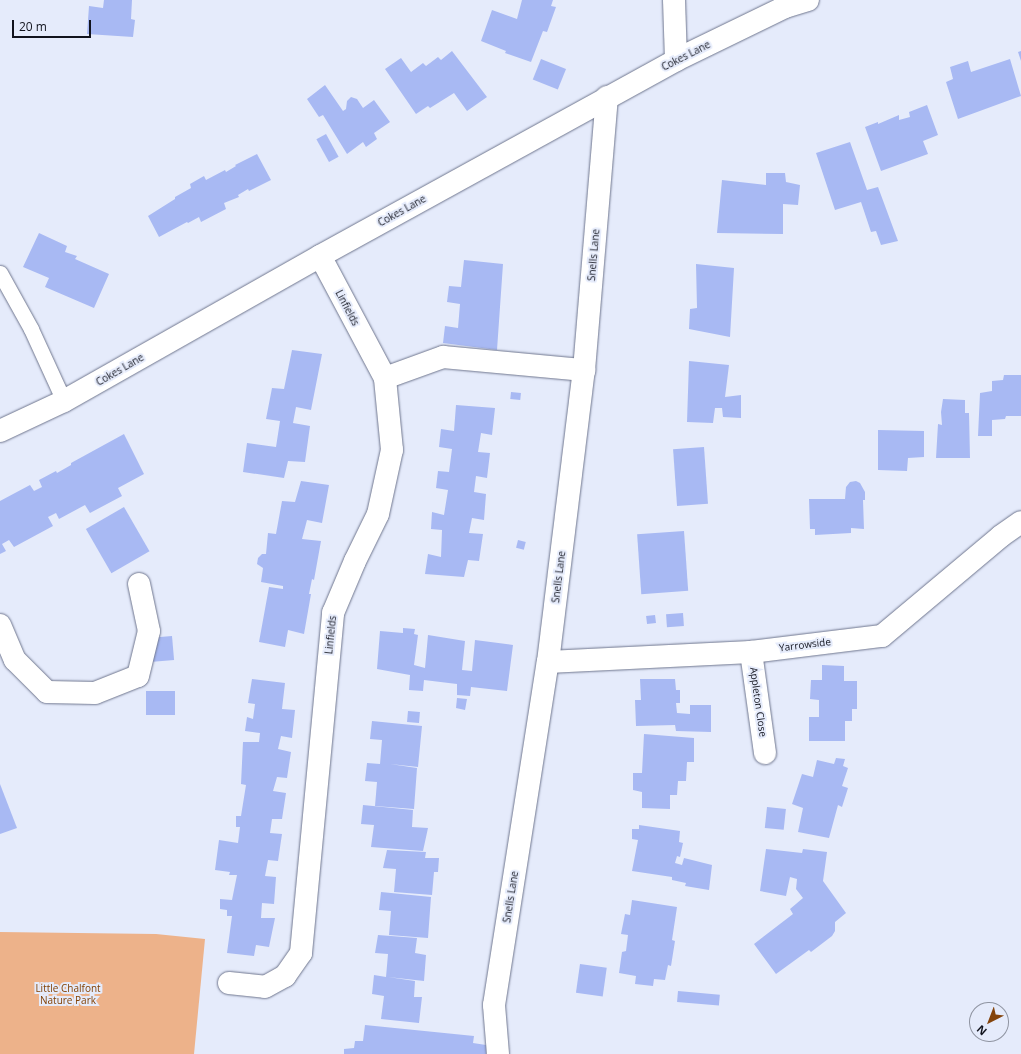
<!DOCTYPE html>
<style>
body{margin:0}
#map{position:relative;width:1021px;height:1054px;overflow:hidden;background:#e5ebfb;font-family:"Open Sans",sans-serif}
div>[style]{position:absolute}
.green>*{inset:0;background:#edb28a}
.building>*{inset:0;background:#a8b9f3;transform-origin:0 0}
.roads{filter:drop-shadow(0 0 1px #6f768e) drop-shadow(0 0 1px #6f768e)}
.lane>*{height:15px;margin:-7.5px;padding:0 7.5px;transform-origin:7.5px;border-radius:7.5px;background:#fff}
.street>*{height:22px;margin:-11px;padding:0 11px;transform-origin:11px;border-radius:11px;background:#fff}
.secondary>*{height:22px;margin:-11px;padding:0 11px;transform-origin:11px;border-radius:11px;background:#fff}
span{translate:-50% -50%;white-space:nowrap;text-align:center;line-height:1.15;-webkit-text-stroke:4px #e5ebfb;paint-order:stroke}
.street-label{font-size:10px;color:#11131d}
.park-label{font-size:10px;color:#814105}
.north{position:absolute;left:969px;top:1002px;width:40px;height:40px;box-sizing:border-box;background:#e5ebfb;border:1px solid #9095a2;border-radius:50%;rotate:222deg;font-size:11px;font-weight:700;line-height:16px;text-align:center;color:#11131d}
.north::after{content:'';display:block;margin:auto;width:14px;height:18px;background:#84440c;clip-path:polygon(50% 0,100% 100%,50% 72%,0 100%)}
.scale{position:absolute;left:12px;top:20px;width:79px;height:18px;box-sizing:border-box;border:2px solid #11131d;border-top:0;padding-left:5px;font-size:12px;line-height:14px;white-space:nowrap;color:#11131d;-webkit-text-stroke:3px #e5ebfb;paint-order:stroke}
</style>
<div id="map">
<div class="green">
<div style="clip-path:polygon(0 932px,156px 934px,205px 939px,194px 1054px,0 1054px)"></div>
</div>
<div class="building">
<div style="clip-path:polygon(104px 0,132px 0,131px 19px,135px 20px,133px 37px,87px 34px,89px 6px,103px 8px)"></div>
<div style="clip-path:polygon(522px 0,553px 0,551px 6px,556px 7px,547px 32px,543px 31px,531px 62px,505px 53px,506px 51px,481px 41px,492px 10px,517px 19px)"></div>
<div style="clip-path:polygon(452px 51px,487px 97px,467px 111px,454px 93px,430px 108px,428px 106px,416px 114px,385px 69px,401px 58px,411px 72px,423px 63px,426px 66px,438px 57px,441px 60px)"></div>
<div style="clip-path:polygon(1021px 51px,1021px 61px,1018px 52px)"></div>
<div style="left:541px;top:59px;width:27px;height:22px;rotate:22deg"></div>
<div style="clip-path:polygon(1010px 59px,1021px 96px,958px 119px,946px 82px,953px 79px,950px 67px,968px 61px,971px 72px)"></div>
<div style="clip-path:polygon(325px 85px,343px 111px,346px 109px,347px 101px,351px 97px,357px 99px,363px 108px,374px 100px,390px 122px,374px 133px,377px 139px,366px 147px,363px 142px,347px 154px,323px 115px,319px 117px,307px 99px)"></div>
<div style="clip-path:polygon(927px 105px,938px 135px,923px 141px,928px 154px,881px 171px,865px 127px,878px 122px,878px 124px,899px 115px,899px 120px,910px 117px,909px 112px)"></div>
<div style="left:326px;top:134px;width:26px;height:11px;rotate:61deg"></div>
<div style="clip-path:polygon(850px 142px,867px 190px,878px 187px,898px 241px,881px 245px,876px 231px,871px 232px,861px 202px,835px 210px,816px 153px)"></div>
<div style="clip-path:polygon(257px 154px,271px 180px,249px 191px,248px 189px,238px 195px,239px 197px,224px 203px,226px 209px,201px 222px,199px 217px,188px 223px,187px 222px,159px 237px,148px 216px,175px 199px,175px 197px,191px 188px,190px 184px,204px 176px,206px 180px,225px 170px,226px 172px,236px 166px,235px 165px)"></div>
<div style="clip-path:polygon(766px 173px,785px 173px,786px 182px,800px 185px,798px 205px,783px 204px,783px 234px,717px 233px,722px 180px,766px 185px)"></div>
<div style="clip-path:polygon(39px 233px,67px 246px,65px 252px,77px 256px,75px 259px,109px 274px,94px 308px,45px 287px,49px 278px,23px 267px)"></div>
<div style="clip-path:polygon(464px 260px,503px 264px,497px 350px,443px 343px,445px 326px,458px 328px,460px 304px,447px 302px,449px 286px,461px 287px)"></div>
<div style="clip-path:polygon(696px 264px,734px 268px,730px 337px,689px 329px,690px 309px,697px 308px)"></div>
<div style="clip-path:polygon(292px 350px,322px 354px,311px 410px,296px 407px,293px 423px,310px 426px,305px 462px,288px 461px,284px 478px,243px 472px,247px 443px,276px 447px,280px 421px,266px 419px,272px 388px,284px 389px)"></div>
<div style="clip-path:polygon(689px 361px,729px 365px,725px 397px,741px 395px,741px 418px,723px 417px,722px 408px,715px 408px,713px 423px,687px 422px)"></div>
<div style="clip-path:polygon(1004px 375px,1021px 375px,1021px 416px,1006px 416px,1005px 419px,992px 420px,992px 436px,978px 436px,980px 393px,992px 391px,992px 381px,1003px 380px)"></div>
<div style="left:511px;top:392px;width:10px;height:7px;rotate:6deg"></div>
<div style="clip-path:polygon(943px 399px,965px 400px,965px 413px,969px 413px,970px 458px,936px 458px,938px 424px,942px 425px,941px 412px)"></div>
<div style="clip-path:polygon(456px 405px,495px 408px,492px 435px,481px 433px,478px 452px,490px 453px,487px 478px,476px 476px,474px 492px,486px 494px,484px 520px,472px 518px,469px 533px,483px 534px,479px 561px,468px 560px,464px 577px,425px 574px,428px 554px,441px 557px,442px 530px,431px 529px,432px 512px,444px 515px,448px 490px,436px 488px,438px 471px,449px 472px,452px 449px,439px 447px,441px 429px,454px 431px)"></div>
<div style="clip-path:polygon(878px 430px,924px 431px,924px 457px,908px 458px,907px 471px,878px 470px)"></div>
<div style="clip-path:polygon(124px 434px,144px 474px,118px 488px,122px 496px,90px 513px,85px 505px,59px 519px,56px 513px,48px 517px,53px 526px,14px 547px,9px 540px,2px 544px,6px 551px,0 554px,0 501px,30px 485px,34px 491px,42px 487px,39px 480px,56px 471px,57px 473px,71px 465px,71px 463px)"></div>
<div style="left:704px;top:447px;width:57px;height:31px;rotate:86deg"></div>
<div style="clip-path:polygon(301px 481px,329px 485px,322px 523px,307px 520px,302px 539px,321px 541px,314px 580px,312px 579px,309px 594px,311px 594px,304px 634px,288px 630px,285px 647px,259px 642px,269px 587px,283px 589px,283px 586px,261px 582px,263px 568px,257px 564px,258px 558px,262px 554px,266px 554px,268px 533px,276px 534px,282px 501px,295px 502px)"></div>
<div style="clip-path:polygon(856px 481px,860px 483px,865px 492px,865px 500px,863px 500px,864px 529px,851px 528px,851px 533px,815px 535px,815px 529px,810px 529px,809px 499px,845px 499px,846px 487px,850px 482px)"></div>
<div style="left:124px;top:507px;width:51px;height:44px;rotate:60deg"></div>
<div style="left:684px;top:531px;width:60px;height:47px;rotate:86deg"></div>
<div style="left:518px;top:540px;width:8px;height:8px;rotate:14deg"></div>
<div style="left:683px;top:613px;width:13px;height:17px;rotate:86deg"></div>
<div style="left:655px;top:615px;width:8px;height:9px;rotate:83deg"></div>
<div style="clip-path:polygon(403px 628px,415px 629px,414px 634px,418px 635px,414px 665px,425px 668px,428px 635px,465px 641px,462px 670px,472px 671px,475px 640px,513px 645px,507px 691px,471px 687px,470px 696px,457px 695px,457px 684px,424px 680px,423px 691px,409px 690px,410px 675px,377px 669px,380px 631px,403px 633px)"></div>
<div style="left:172px;top:636px;width:24px;height:21px;rotate:85deg"></div>
<div style="clip-path:polygon(822px 665px,844px 666px,844px 681px,857px 681px,857px 709px,852px 709px,852px 721px,845px 721px,845px 741px,809px 741px,809px 717px,819px 717px,819px 700px,810px 699px,811px 680px,822px 680px)"></div>
<div style="clip-path:polygon(252px 679px,285px 683px,282px 709px,295px 710px,292px 738px,281px 736px,278px 749px,291px 752px,287px 778px,277px 777px,273px 791px,286px 793px,282px 819px,272px 819px,270px 833px,282px 834px,278px 861px,268px 860px,265px 876px,276px 877px,274px 904px,262px 903px,261px 918px,275px 918px,269px 947px,256px 945px,254px 956px,227px 953px,232px 916px,227px 916px,227px 910px,220px 909px,220px 899px,232px 900px,237px 875px,229px 875px,230px 872px,215px 870px,219px 840px,238px 843px,240px 827px,236px 827px,236px 816px,241px 816px,246px 785px,241px 784px,243px 742px,259px 742px,260px 733px,245px 731px,247px 717px,253px 719px,255px 704px,248px 703px)"></div>
<div style="clip-path:polygon(640px 679px,675px 679px,676px 690px,680px 690px,680px 703px,676px 703px,677px 713px,690px 714px,690px 705px,711px 705px,711px 732px,676px 731px,675px 725px,636px 726px,635px 700px,641px 700px)"></div>
<div style="left:175px;top:691px;width:24px;height:29px;rotate:90deg"></div>
<div style="clip-path:polygon(457px 698px,467px 699px,465px 710px,456px 708px)"></div>
<div style="left:408px;top:711px;width:12px;height:11px;rotate:5deg"></div>
<div style="clip-path:polygon(372px 721px,422px 726px,418px 767px,390px 764px,417px 768px,414px 809px,375px 806px,377px 782px,365px 781px,367px 763px,380px 764px,382px 740px,370px 739px)"></div>
<div style="clip-path:polygon(644px 734px,694px 738px,694px 762px,687px 762px,686px 781px,678px 781px,677px 795px,670px 795px,670px 809px,642px 808px,642px 792px,633px 790px,633px 773px,642px 773px)"></div>
<div style="clip-path:polygon(836px 758px,845px 759px,843px 766px,848px 768px,842px 786px,848px 788px,842px 807px,838px 805px,829px 838px,798px 832px,803px 808px,792px 804px,802px 774px,813px 777px,817px 760px,834px 764px)"></div>
<div style="clip-path:polygon(0 784px,17px 828px,0 834px)"></div>
<div style="clip-path:polygon(363px 805px,413px 810px,412px 827px,428px 828px,423px 851px,371px 847px,374px 825px,361px 824px)"></div>
<div style="left:767px;top:807px;width:19px;height:21px;rotate:6deg"></div>
<div style="clip-path:polygon(639px 825px,680px 831px,679px 842px,683px 843px,680px 857px,677px 856px,675px 863px,682px 865px,684px 858px,712px 865px,709px 890px,685px 886px,686px 883px,672px 880px,672px 877px,632px 871px,638px 840px,632px 839px,632px 829px,639px 829px)"></div>
<div style="clip-path:polygon(766px 849px,802px 853px,803px 849px,827px 852px,823px 881px,846px 913px,835px 922px,835px 931px,832px 936px,811px 952px,809px 950px,776px 974px,754px 944px,793px 914px,790px 909px,803px 898px,796px 889px,797px 879px,790px 877px,786px 896px,760px 891px)"></div>
<div style="clip-path:polygon(387px 850px,426px 852px,425px 858px,439px 858px,438px 872px,434px 872px,432px 895px,394px 892px,396px 869px,383px 868px)"></div>
<div style="clip-path:polygon(381px 892px,431px 897px,428px 938px,389px 935px,391px 911px,379px 910px)"></div>
<div style="clip-path:polygon(632px 900px,677px 907px,672px 940px,675px 941px,671px 966px,668px 965px,665px 980px,654px 979px,653px 986px,635px 984px,636px 976px,619px 973px,622px 952px,626px 951px,628px 935px,621px 934px,625px 914px,630px 915px)"></div>
<div style="clip-path:polygon(378px 935px,417px 938px,415px 953px,426px 955px,424px 981px,388px 977px,415px 981px,414px 997px,422px 997px,419px 1023px,381px 1019px,384px 996px,372px 994px,374px 975px,386px 977px,388px 954px,375px 953px)"></div>
<div style="left:580px;top:964px;width:27px;height:29px;rotate:8deg"></div>
<div style="left:678px;top:991px;width:42px;height:11px;rotate:5deg"></div>
<div style="clip-path:polygon(365px 1025px,474px 1036px,473px 1043px,486px 1045px,486px 1054px,344px 1054px,344px 1049px,354px 1048px,355px 1041px,363px 1041px)"></div>
</div>
<div class="roads">
<div class="lane">
<div style="left:0;top:273px;width:64px;rotate:61deg"></div>
<div style="left:31px;top:329px;width:79px;rotate:65.4deg"></div>
</div>
<div class="street">
<div style="left:674px;top:0;width:60px;rotate:88.1deg"></div>
<div style="left:385px;top:378px;width:62px;rotate:-19.9deg"></div>
<div style="left:443px;top:357px;width:142px;rotate:5.3deg"></div>
<div style="left:0;top:625px;width:38px;rotate:67deg"></div>
<div style="left:15px;top:660px;width:45px;rotate:45deg"></div>
<div style="left:47px;top:692px;width:48px;rotate:1.2deg"></div>
<div style="left:95px;top:693px;width:46px;rotate:-21.6deg"></div>
<div style="left:138px;top:676px;width:46px;rotate:-76.3deg"></div>
<div style="left:149px;top:631px;width:48px;rotate:-102deg"></div>
<div style="left:751px;top:652px;width:102px;rotate:82.1deg"></div>
<div style="left:548px;top:662px;width:203px;rotate:-2.8deg"></div>
<div style="left:751px;top:652px;width:132px;rotate:-7deg"></div>
<div style="left:882px;top:636px;width:155px;rotate:-40deg"></div>
<div style="left:1001px;top:536px;width:24px;rotate:-35deg"></div>
<div style="left:229px;top:983px;width:36px;rotate:6deg"></div>
<div style="left:265px;top:987px;width:23px;rotate:-29deg"></div>
<div style="left:285px;top:976px;width:28px;rotate:-55deg"></div>
<div style="left:301px;top:953px;width:342px;rotate:-84.6deg"></div>
<div style="left:333px;top:613px;width:56px;rotate:-67.1deg"></div>
<div style="left:355px;top:561px;width:52px;rotate:-63.9deg"></div>
<div style="left:378px;top:514px;width:66px;rotate:-77.7deg"></div>
<div style="left:392px;top:450px;width:72px;rotate:-95.6deg"></div>
<div style="left:385px;top:378px;width:138px;rotate:-118deg"></div>
<div style="left:498px;top:1054px;width:49px;rotate:-94.7deg"></div>
<div style="left:494px;top:1005px;width:347px;rotate:-81.1deg"></div>
<div style="left:548px;top:662px;width:294px;rotate:-83deg"></div>
<div style="left:584px;top:370px;width:274px;rotate:-85.2deg"></div>
</div>
<div class="secondary">
<div style="left:0;top:431px;width:71px;rotate:-25.1deg"></div>
<div style="left:64px;top:401px;width:294px;rotate:-29.5deg"></div>
<div style="left:320px;top:256px;width:406px;rotate:-28.8deg"></div>
<div style="left:676px;top:60px;width:121px;rotate:-25.9deg"></div>
<div style="left:785px;top:7px;width:24px;rotate:-17deg"></div>
</div>
</div>
<div class="street-label">
<span style="left:686px;top:56px;rotate:-27deg">Cokes Lane</span>
<span style="left:402px;top:211px;rotate:-29deg">Cokes Lane</span>
<span style="left:594px;top:255px;rotate:-85deg">Snells Lane</span>
<span style="left:347px;top:308px;rotate:62deg">Linfields</span>
<span style="left:120px;top:370px;rotate:-30deg">Cokes Lane</span>
<span style="left:559px;top:577px;rotate:-83deg">Snells Lane</span>
<span style="left:331px;top:635px;rotate:-84deg">Linfields</span>
<span style="left:805px;top:645px;rotate:-7deg">Yarrowside</span>
<span style="left:758px;top:702px;rotate:82deg">Appleton Close</span>
<span style="left:511px;top:897px;rotate:-81deg">Snells Lane</span>
</div>
<div class="park-label">
<span style="left:68px;top:994px">Little Chalfont<br>Nature Park</span>
</div>
<div class="north">N</div>
<div class="scale">20 m</div>
</div>
